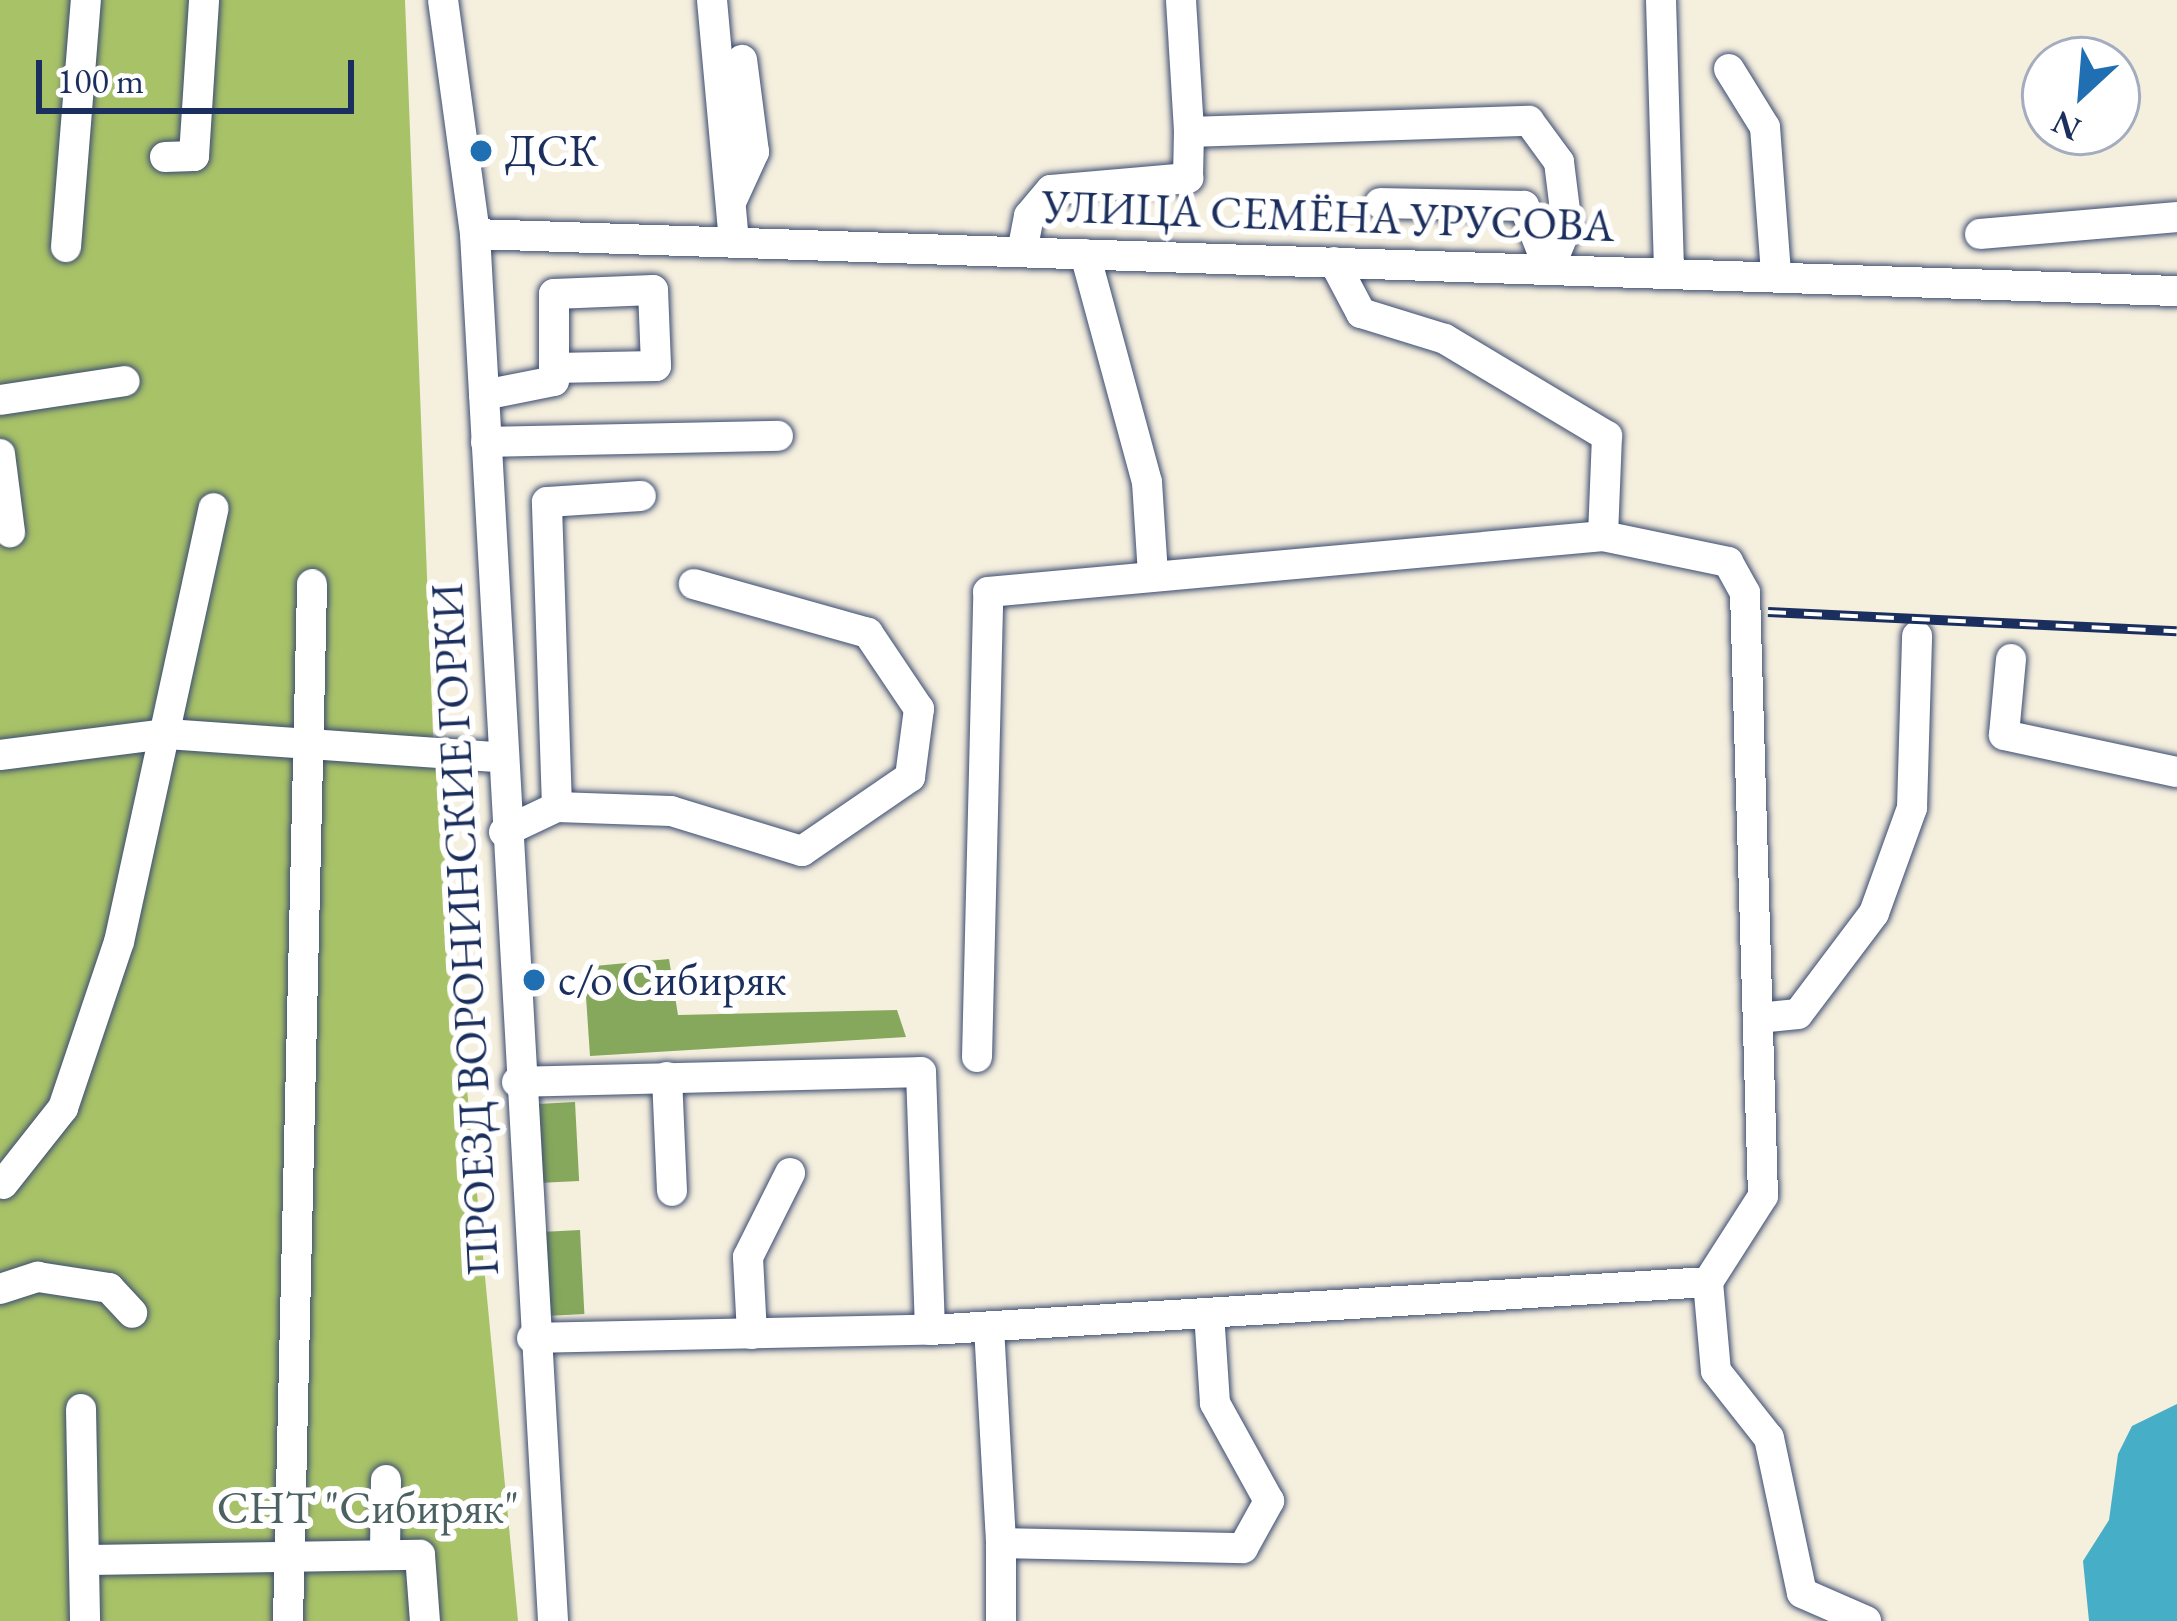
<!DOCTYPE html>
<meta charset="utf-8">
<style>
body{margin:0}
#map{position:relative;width:2177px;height:1621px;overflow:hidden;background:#f5efde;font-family:"EB Garamond",serif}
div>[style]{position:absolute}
.green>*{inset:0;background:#a8c268}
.forest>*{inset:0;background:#86a85c;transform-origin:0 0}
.water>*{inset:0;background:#47aec7}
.roads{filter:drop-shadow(0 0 3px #3c4c71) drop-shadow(0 0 3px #3c4c71)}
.minor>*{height:30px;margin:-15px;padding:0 15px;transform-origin:15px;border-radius:15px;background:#fff}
.rail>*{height:10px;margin-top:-5px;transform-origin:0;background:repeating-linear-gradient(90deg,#fff 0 18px,#1b2f5e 0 36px);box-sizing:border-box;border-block:3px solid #1b2f5e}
.dots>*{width:33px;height:33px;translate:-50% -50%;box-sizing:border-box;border:6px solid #fff;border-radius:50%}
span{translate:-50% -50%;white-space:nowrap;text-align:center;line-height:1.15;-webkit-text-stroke:12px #fff;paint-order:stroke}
.poi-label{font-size:45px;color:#1b2f5e}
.left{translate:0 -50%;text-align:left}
.street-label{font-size:45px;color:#1b2f5e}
.park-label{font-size:45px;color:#4c6262}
.north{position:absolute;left:2021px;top:36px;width:120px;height:120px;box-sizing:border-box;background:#fff;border:3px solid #a4acbf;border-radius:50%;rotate:206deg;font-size:33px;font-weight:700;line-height:48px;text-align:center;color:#1b2f5e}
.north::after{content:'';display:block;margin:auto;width:42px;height:54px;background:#1f6fb2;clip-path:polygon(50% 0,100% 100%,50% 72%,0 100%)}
.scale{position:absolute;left:36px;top:60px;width:318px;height:54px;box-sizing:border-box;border:6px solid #1b2f5e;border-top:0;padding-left:15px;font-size:36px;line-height:42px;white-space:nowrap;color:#1b2f5e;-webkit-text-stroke:9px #fff;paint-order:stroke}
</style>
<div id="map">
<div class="green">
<div style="clip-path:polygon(0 0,405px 0,433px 734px,518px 1621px,0 1621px)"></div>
</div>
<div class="forest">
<div style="clip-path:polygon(669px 959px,678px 1015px,897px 1010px,906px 1037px,590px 1056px,584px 967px)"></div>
<div style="left:575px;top:1102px;width:79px;height:46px;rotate:87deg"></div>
<div style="left:580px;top:1230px;width:84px;height:44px;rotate:87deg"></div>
</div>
<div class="water">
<div style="clip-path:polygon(2177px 1404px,2177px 1621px,2089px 1621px,2083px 1561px,2109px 1520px,2118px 1454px,2132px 1426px)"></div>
</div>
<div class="roads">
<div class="minor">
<div style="left:443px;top:0;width:236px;rotate:82.2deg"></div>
<div style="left:475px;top:234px;width:1389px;rotate:86.78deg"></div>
<div style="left:712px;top:0;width:244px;rotate:84.8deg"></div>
<div style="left:1181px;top:0;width:132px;rotate:86.5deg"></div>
<div style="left:1661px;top:0;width:271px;rotate:88.3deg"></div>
<div style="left:1729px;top:69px;width:68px;rotate:58.2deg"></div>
<div style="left:1765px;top:127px;width:146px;rotate:85.7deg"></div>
<div style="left:165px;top:157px;width:29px;rotate:-2deg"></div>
<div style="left:194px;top:156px;width:156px;rotate:-86.3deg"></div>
<div style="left:732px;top:200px;width:53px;rotate:-65.4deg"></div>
<div style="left:754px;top:152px;width:93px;rotate:-97.4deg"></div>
<div style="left:475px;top:234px;width:1703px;rotate:1.92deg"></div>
<div style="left:1980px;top:234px;width:198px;rotate:-4.9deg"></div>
<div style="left:66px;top:247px;width:248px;rotate:-85.4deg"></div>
<div style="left:1022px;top:252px;width:37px;rotate:-79deg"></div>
<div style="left:1029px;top:216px;width:34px;rotate:-50deg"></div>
<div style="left:1051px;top:190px;width:138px;rotate:-5deg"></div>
<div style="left:1188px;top:178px;width:46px;rotate:-88.8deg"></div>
<div style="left:1189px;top:132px;width:340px;rotate:-1.9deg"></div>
<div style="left:1529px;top:121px;width:51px;rotate:53.8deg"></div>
<div style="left:1559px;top:162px;width:64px;rotate:82.9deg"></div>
<div style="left:1567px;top:226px;width:47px;rotate:112.7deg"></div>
<div style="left:1549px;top:269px;width:68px;rotate:-111.6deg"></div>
<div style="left:1524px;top:206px;width:144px;rotate:-178.8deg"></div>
<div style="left:1085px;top:254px;width:236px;rotate:74.8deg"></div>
<div style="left:1147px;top:482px;width:94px;rotate:86.3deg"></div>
<div style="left:1334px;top:262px;width:58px;rotate:62.1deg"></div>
<div style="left:1361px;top:313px;width:88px;rotate:17.2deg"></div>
<div style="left:1445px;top:339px;width:189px;rotate:30.9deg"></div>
<div style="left:1607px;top:436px;width:100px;rotate:92.3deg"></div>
<div style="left:484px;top:395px;width:71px;rotate:-11.3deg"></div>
<div style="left:554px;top:381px;width:87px;rotate:-90deg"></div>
<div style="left:554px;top:294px;width:99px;rotate:-2.3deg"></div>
<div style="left:653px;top:290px;width:76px;rotate:87.7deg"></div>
<div style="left:656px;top:366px;width:102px;rotate:178.9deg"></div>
<div style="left:0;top:400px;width:126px;rotate:-8.6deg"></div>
<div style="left:486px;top:442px;width:292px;rotate:-1.2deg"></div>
<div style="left:0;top:454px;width:79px;rotate:82.7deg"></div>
<div style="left:2011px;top:659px;width:76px;rotate:95.3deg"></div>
<div style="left:2004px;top:735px;width:177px;rotate:12.1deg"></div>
<div style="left:0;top:755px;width:168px;rotate:-7.2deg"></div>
<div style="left:167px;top:734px;width:334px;rotate:4deg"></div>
<div style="left:557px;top:807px;width:305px;rotate:-91.9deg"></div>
<div style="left:547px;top:502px;width:94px;rotate:-3.7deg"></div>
<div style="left:504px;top:832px;width:59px;rotate:-25.3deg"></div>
<div style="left:557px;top:807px;width:114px;rotate:2deg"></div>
<div style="left:671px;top:811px;width:137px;rotate:17deg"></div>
<div style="left:802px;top:851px;width:131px;rotate:-34.4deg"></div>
<div style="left:910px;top:777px;width:69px;rotate:-82.5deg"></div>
<div style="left:919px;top:709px;width:92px;rotate:-123.9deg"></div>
<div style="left:868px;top:633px;width:181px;rotate:-164.3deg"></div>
<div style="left:1758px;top:1018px;width:40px;rotate:-5.7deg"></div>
<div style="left:1798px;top:1014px;width:126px;rotate:-53deg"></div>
<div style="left:1874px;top:913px;width:112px;rotate:-70.1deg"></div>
<div style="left:1912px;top:808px;width:172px;rotate:-88.3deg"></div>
<div style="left:977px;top:1057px;width:465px;rotate:-88.6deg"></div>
<div style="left:988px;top:592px;width:618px;rotate:-5.2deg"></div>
<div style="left:1603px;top:536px;width:128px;rotate:11.7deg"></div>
<div style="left:1728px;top:562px;width:35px;rotate:61deg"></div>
<div style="left:1745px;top:593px;width:603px;rotate:88.29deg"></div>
<div style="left:1763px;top:1196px;width:102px;rotate:122.6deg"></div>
<div style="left:1708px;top:1282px;width:89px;rotate:84.9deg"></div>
<div style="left:1716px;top:1371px;width:85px;rotate:51.7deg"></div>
<div style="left:1769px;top:1438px;width:158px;rotate:78deg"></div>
<div style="left:1802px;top:1593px;width:70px;rotate:23.6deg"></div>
<div style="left:667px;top:1077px;width:114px;rotate:87.5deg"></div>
<div style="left:517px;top:1082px;width:404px;rotate:-1.4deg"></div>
<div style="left:921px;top:1072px;width:258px;rotate:88deg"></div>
<div style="left:3px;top:1184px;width:97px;rotate:-51.7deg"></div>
<div style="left:63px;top:1108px;width:175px;rotate:-71.4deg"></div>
<div style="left:119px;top:942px;width:444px;rotate:-77.7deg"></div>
<div style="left:0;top:1289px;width:40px;rotate:-18deg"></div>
<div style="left:38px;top:1277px;width:72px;rotate:8.8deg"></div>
<div style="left:109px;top:1288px;width:34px;rotate:47deg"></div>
<div style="left:989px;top:1327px;width:216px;rotate:86.8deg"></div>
<div style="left:1001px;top:1543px;width:242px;rotate:1.2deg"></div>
<div style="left:1243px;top:1548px;width:54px;rotate:-61deg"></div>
<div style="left:1269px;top:1501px;width:112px;rotate:-118.9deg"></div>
<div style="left:1215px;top:1403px;width:90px;rotate:-93.8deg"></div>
<div style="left:752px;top:1334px;width:77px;rotate:-93deg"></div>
<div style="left:748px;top:1257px;width:94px;rotate:-63.4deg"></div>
<div style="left:532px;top:1338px;width:398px;rotate:-1.2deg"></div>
<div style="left:930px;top:1330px;width:779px;rotate:-3.53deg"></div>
<div style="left:81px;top:1409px;width:212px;rotate:88.9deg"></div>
<div style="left:385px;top:1551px;width:71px;rotate:-89.2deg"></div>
<div style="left:89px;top:1560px;width:331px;rotate:-0.9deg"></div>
<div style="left:420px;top:1555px;width:66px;rotate:85.7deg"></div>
<div style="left:288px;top:1621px;width:1037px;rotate:-88.67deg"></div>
<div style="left:1001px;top:1621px;width:78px;rotate:-90deg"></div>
</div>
</div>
<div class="rail">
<div style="left:1768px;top:612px;width:409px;rotate:2.7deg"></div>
</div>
<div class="dots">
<div style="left:481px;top:151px;background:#1f6fb2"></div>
<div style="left:534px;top:980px;background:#1f6fb2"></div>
</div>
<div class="poi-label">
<span class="left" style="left:505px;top:151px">ДСК</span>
<span class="left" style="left:558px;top:980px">с/о Сибиряк</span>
</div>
<div class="street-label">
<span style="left:1328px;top:216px;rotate:2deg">УЛИЦА СЕМЁНА УРУСОВА</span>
<span style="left:465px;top:930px;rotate:-93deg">ПРОЕЗД ВОРОНИНСКИЕ ГОРКИ</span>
</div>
<div class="park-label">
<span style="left:368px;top:1508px">СНТ "Сибиряк"</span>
</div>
<div class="north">N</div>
<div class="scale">100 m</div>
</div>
